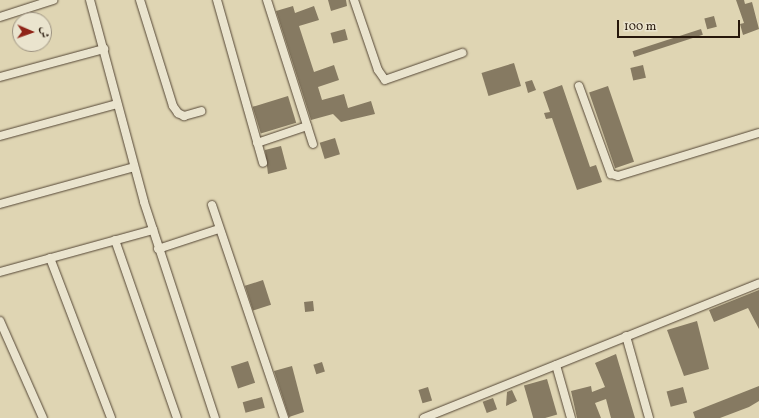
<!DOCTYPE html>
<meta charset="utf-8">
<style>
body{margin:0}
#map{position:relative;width:759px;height:418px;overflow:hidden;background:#dfd5b3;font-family:Vollkorn,Amiri,serif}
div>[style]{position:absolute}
.building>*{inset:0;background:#867a62;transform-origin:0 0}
.roads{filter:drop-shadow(0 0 1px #544635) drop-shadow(0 0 1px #544635)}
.minor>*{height:8px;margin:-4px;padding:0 4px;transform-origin:4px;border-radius:4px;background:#eae4ce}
span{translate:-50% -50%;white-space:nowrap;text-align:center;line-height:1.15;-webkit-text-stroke:4px #eae4ce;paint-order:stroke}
.north{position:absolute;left:12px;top:12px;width:40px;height:40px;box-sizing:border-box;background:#eae4ce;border:1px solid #9c9280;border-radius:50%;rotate:92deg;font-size:11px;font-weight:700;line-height:16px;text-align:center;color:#26170b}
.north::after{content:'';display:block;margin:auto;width:14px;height:18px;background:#8f2418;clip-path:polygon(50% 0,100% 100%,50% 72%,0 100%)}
.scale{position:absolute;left:617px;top:20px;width:123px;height:18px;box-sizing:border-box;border:2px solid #26170b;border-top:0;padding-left:5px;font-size:12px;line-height:14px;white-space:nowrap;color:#26170b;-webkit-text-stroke:3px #eae4ce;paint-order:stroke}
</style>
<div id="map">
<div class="building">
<div style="clip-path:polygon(328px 0,346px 0,347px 6px,331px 11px)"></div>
<div style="clip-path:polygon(736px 0,744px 0,745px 4px,752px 2px,759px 29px,743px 35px,740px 24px,744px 23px)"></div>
<div style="clip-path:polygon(293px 6px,295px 13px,314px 6px,319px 20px,299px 26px,314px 72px,334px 65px,339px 80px,318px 87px,322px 100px,344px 94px,348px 108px,371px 101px,375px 114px,341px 122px,333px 114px,311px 120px,276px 11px)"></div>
<div style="left:714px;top:16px;width:11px;height:10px;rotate:75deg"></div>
<div style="left:345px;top:29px;width:11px;height:15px;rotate:75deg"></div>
<div style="left:701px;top:29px;width:6px;height:72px;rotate:72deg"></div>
<div style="left:514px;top:63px;width:24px;height:34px;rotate:73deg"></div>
<div style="left:643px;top:65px;width:13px;height:13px;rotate:77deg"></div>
<div style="clip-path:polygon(532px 80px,536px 90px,528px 93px,525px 82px)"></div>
<div style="clip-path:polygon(562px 85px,590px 167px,596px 165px,602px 182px,577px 190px,552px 118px,546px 119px,544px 113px,550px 112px,543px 92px)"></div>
<div style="left:608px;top:86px;width:80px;height:20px;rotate:71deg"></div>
<div style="left:288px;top:96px;width:28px;height:37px;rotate:73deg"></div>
<div style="left:335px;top:138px;width:17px;height:16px;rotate:73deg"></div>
<div style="clip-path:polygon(281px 146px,287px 169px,268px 174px,265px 150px)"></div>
<div style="left:263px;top:280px;width:26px;height:19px;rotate:72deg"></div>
<div style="clip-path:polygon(759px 290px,759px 329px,748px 308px,714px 322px,709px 310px)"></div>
<div style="left:313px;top:301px;width:10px;height:9px;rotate:84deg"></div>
<div style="clip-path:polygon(697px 321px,709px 369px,684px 376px,667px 330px)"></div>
<div style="clip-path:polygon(616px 354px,635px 418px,611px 418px,606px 399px,595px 403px,601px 418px,577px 418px,571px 391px,591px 386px,592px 392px,605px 387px,595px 363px)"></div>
<div style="left:248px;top:361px;width:23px;height:18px;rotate:72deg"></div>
<div style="left:322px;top:362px;width:10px;height:9px;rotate:73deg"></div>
<div style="clip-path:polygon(292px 366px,304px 412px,289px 417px,274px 371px)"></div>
<div style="left:547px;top:379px;width:37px;height:24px;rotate:74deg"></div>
<div style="clip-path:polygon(759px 386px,759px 401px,749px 407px,720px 418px,695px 418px,693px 412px)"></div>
<div style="left:428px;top:387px;width:14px;height:10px;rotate:73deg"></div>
<div style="left:683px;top:387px;width:16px;height:17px;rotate:75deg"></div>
<div style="clip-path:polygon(512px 390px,517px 401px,506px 406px,507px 392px)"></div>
<div style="left:262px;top:397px;width:11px;height:20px;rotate:75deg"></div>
<div style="left:493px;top:398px;width:12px;height:11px;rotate:70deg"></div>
</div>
<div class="roads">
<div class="minor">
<div style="left:90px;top:0;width:209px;rotate:75deg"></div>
<div style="left:144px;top:202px;width:227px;rotate:71.8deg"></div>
<div style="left:140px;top:0;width:111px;rotate:72.7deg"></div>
<div style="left:173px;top:106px;width:9px;rotate:54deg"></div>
<div style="left:178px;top:113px;width:7px;rotate:27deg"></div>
<div style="left:184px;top:116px;width:18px;rotate:-16deg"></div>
<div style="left:217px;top:0;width:169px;rotate:74.2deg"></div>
<div style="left:267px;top:0;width:151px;rotate:72.3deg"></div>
<div style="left:354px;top:0;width:74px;rotate:71.1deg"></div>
<div style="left:378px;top:70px;width:12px;rotate:55deg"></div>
<div style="left:385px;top:80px;width:82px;rotate:-19.3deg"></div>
<div style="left:0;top:17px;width:56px;rotate:-17.8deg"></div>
<div style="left:0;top:77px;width:108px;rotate:-15.1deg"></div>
<div style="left:579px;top:86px;width:94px;rotate:70deg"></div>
<div style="left:611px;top:174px;width:7px;rotate:16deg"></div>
<div style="left:618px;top:176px;width:147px;rotate:-17deg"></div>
<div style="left:0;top:136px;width:121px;rotate:-15.3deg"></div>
<div style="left:257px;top:143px;width:53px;rotate:-18.8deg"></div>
<div style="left:0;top:204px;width:139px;rotate:-15.4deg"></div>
<div style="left:212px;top:205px;width:225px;rotate:71.3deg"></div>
<div style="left:115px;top:240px;width:188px;rotate:70.8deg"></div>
<div style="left:158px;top:249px;width:64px;rotate:-18.2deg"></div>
<div style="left:50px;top:258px;width:171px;rotate:69.1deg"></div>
<div style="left:0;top:272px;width:159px;rotate:-15.4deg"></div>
<div style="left:0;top:321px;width:106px;rotate:66.1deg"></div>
<div style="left:626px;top:336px;width:85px;rotate:74.3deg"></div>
<div style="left:556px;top:365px;width:55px;rotate:74.2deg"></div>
<div style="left:424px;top:418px;width:361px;rotate:-21.9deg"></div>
</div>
</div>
<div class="north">ش</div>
<div class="scale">100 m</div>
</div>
